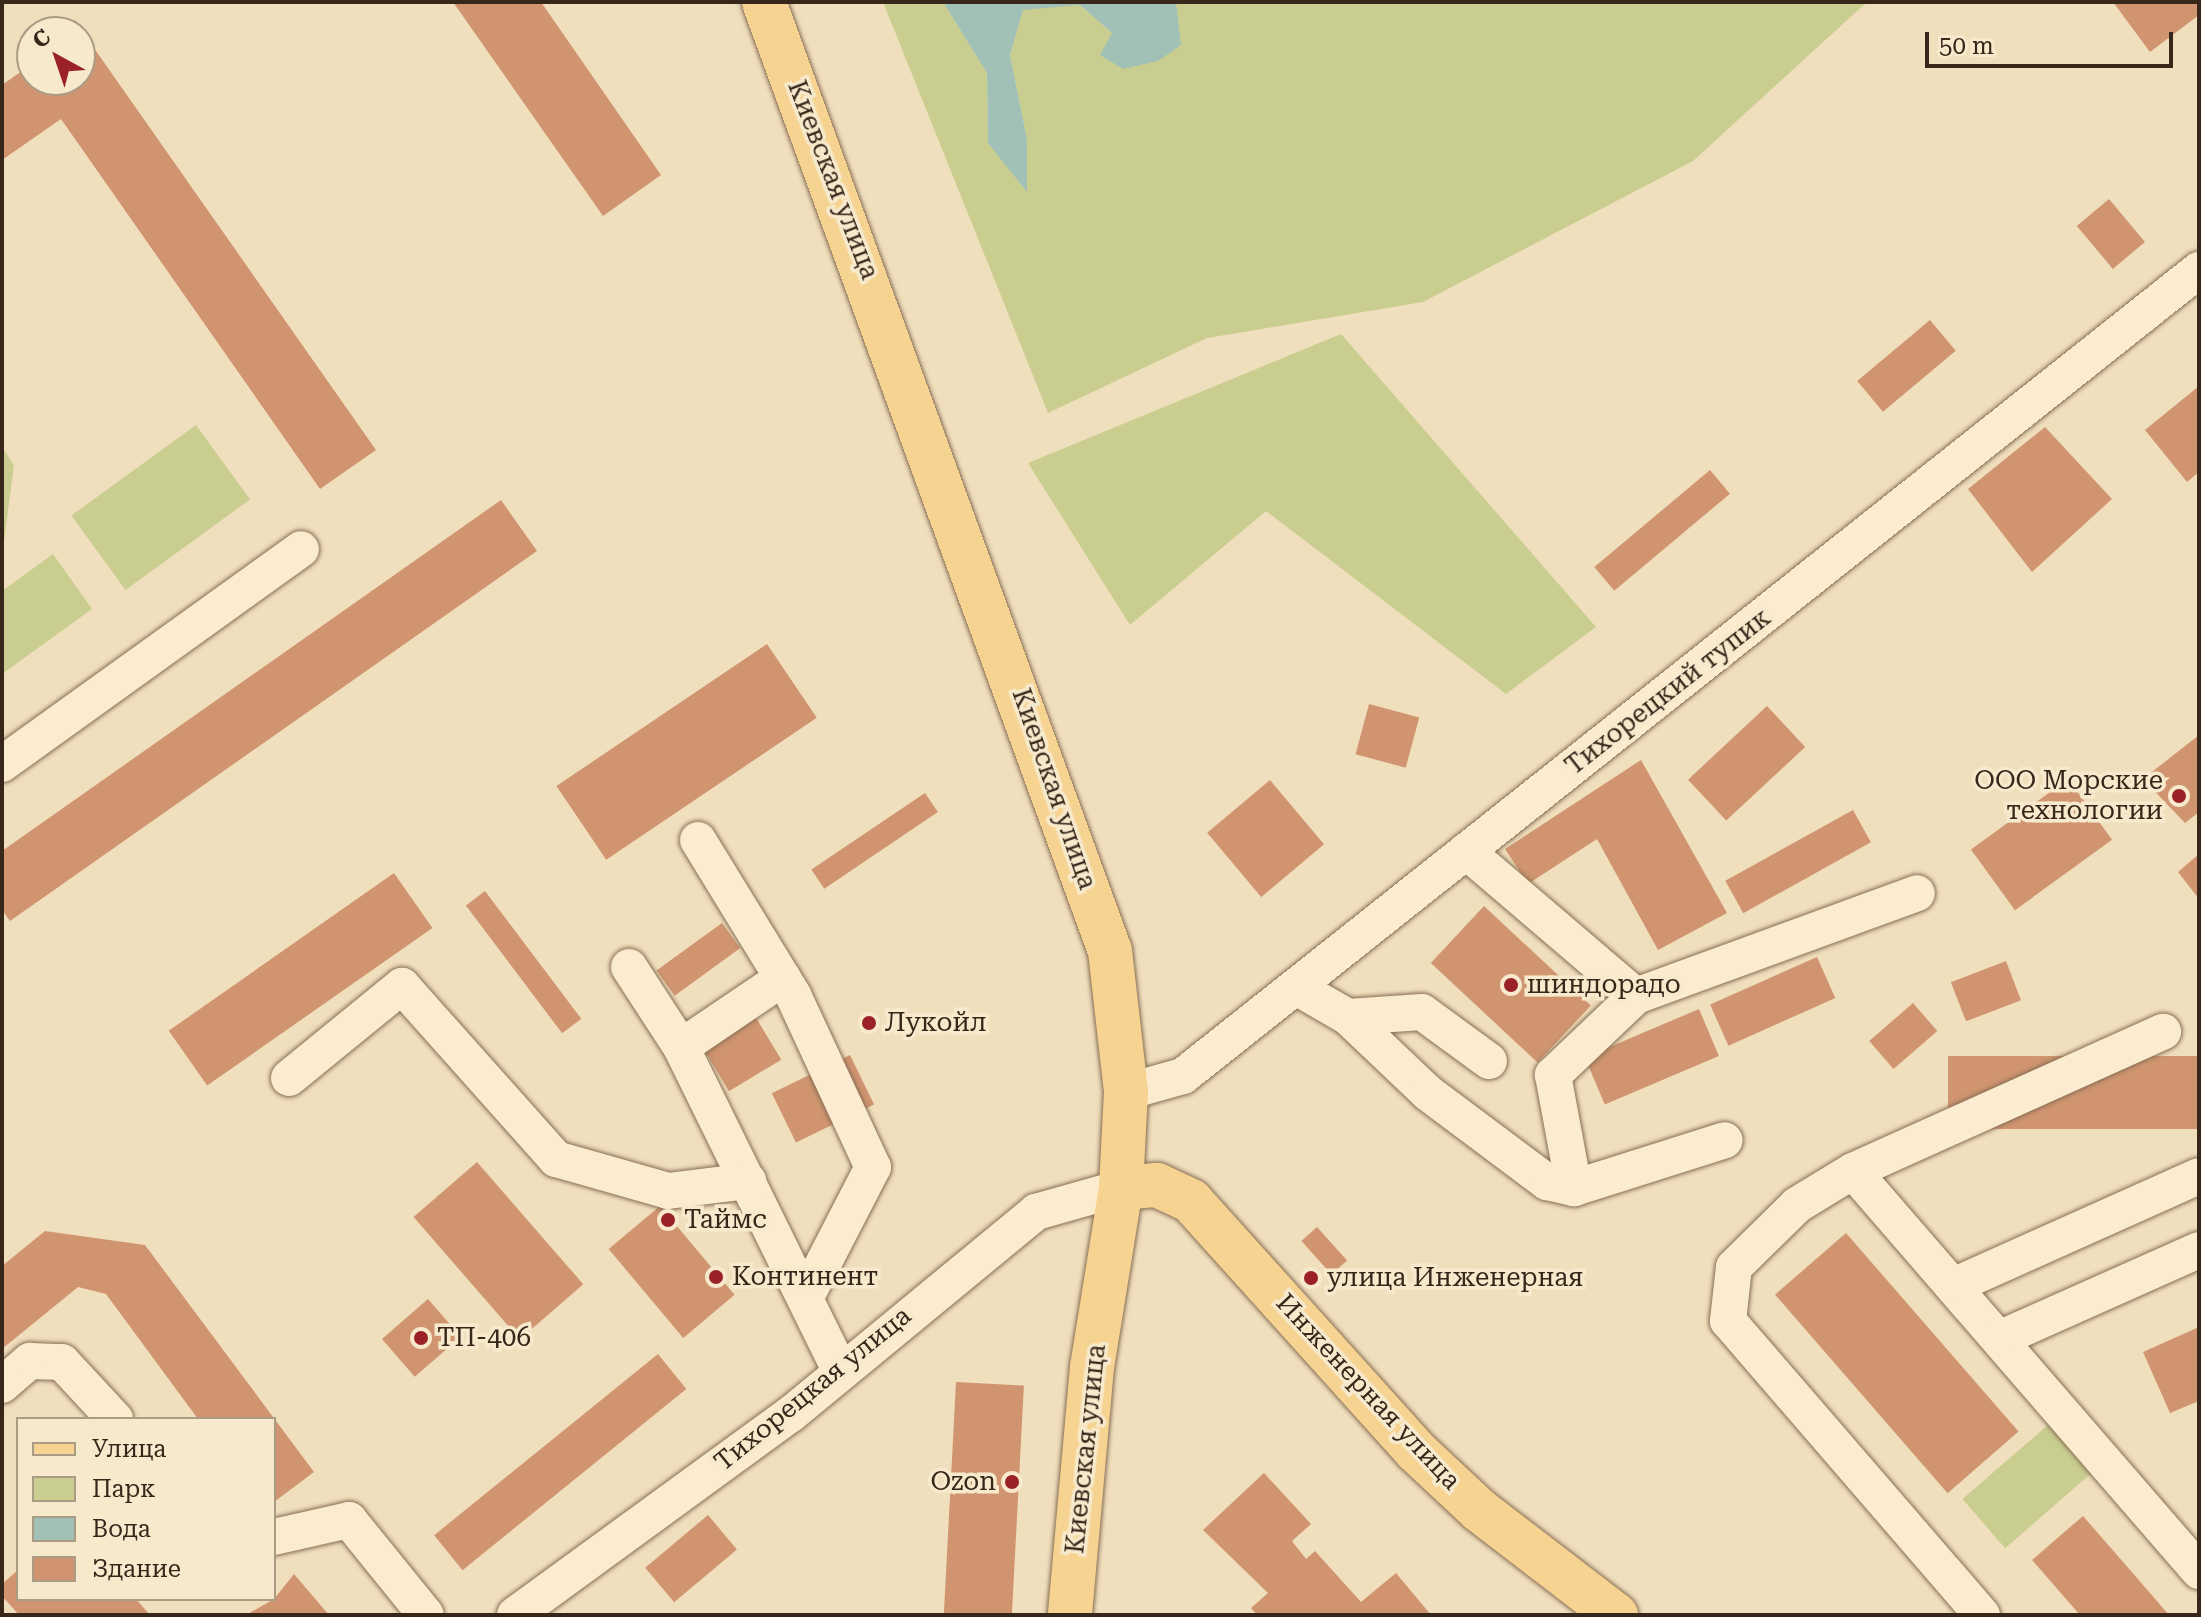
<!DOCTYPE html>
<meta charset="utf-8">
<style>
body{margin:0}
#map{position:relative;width:2201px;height:1617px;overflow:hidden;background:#f0dfbd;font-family:"Roboto Serif",serif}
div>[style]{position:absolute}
.green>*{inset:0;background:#c9ce90;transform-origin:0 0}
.water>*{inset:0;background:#a1c1b6}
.building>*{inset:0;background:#d09570;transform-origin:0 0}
.roads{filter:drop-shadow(0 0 2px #886e55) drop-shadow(0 0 2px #886e55)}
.minor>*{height:36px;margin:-18px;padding:0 18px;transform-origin:18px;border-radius:18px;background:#fbecd0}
.major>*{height:44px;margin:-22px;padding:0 22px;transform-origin:22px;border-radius:22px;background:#f6d391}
.dots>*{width:22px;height:22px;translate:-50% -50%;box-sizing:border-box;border:4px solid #f7e9cc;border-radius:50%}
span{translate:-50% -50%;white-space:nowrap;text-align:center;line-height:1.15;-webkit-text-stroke:7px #f7e9cc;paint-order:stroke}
.street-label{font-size:26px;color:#37271b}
.poi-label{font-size:26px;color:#37271b}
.right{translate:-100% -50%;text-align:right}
.left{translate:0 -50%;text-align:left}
.frame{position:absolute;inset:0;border:4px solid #37271b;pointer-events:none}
.legend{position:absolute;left:16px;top:1417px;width:260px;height:184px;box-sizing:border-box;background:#f7e9cc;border:2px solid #aa9b85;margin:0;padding:10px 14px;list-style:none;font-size:24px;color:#37271b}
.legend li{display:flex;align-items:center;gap:16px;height:40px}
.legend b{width:40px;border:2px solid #aa9b85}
.north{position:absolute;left:16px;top:16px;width:80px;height:80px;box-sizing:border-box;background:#f7e9cc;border:2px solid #aa9b85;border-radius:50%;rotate:320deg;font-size:22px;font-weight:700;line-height:32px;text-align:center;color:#37271b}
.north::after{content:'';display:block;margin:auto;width:28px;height:36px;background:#9a2227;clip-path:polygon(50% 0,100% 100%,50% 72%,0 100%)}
.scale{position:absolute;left:1925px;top:32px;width:248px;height:36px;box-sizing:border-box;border:4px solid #37271b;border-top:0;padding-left:10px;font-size:24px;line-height:28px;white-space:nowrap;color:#37271b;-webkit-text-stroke:6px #f7e9cc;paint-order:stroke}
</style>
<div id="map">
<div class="green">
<div style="clip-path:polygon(883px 2px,943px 2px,987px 73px,988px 143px,1027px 139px,1010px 55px,1023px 9px,1080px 5px,1112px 33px,1175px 18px,1176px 2px,1867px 2px,1693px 161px,1423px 302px,1207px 338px,1048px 413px)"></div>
<div style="clip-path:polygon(1341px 334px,1596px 627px,1506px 694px,1266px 511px,1130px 625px,1028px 463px)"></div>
<div style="left:196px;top:425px;width:92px;height:154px;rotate:54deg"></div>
<div style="clip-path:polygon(2px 447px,14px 465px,2px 557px)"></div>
<div style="clip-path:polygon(53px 554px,92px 609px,2px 674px,2px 591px)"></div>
<div style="left:2050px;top:1423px;width:65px;height:116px;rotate:49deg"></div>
</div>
<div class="water">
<div style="clip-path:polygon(943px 2px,1176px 2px,1181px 45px,1158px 61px,1123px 69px,1100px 55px,1112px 33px,1080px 5px,1023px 10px,1010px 55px,1027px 139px,1027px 192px,988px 143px,987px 73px)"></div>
</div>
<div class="building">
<div style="clip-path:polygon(453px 2px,541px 2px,661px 175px,603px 216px)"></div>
<div style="clip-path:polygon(2113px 2px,2199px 2px,2199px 15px,2150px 52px)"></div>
<div style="clip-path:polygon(89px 41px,376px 450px,320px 489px,61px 119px,2px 160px,2px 85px,32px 64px,32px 80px,80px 80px,80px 47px)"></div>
<div style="left:2109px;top:199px;width:56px;height:42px;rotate:50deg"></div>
<div style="left:1930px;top:320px;width:40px;height:95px;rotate:50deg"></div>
<div style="clip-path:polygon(2199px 386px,2199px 472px,2187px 482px,2145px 430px)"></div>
<div style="clip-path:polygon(2045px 427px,2112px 499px,2032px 572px,1968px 489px)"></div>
<div style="left:1710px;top:470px;width:31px;height:151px;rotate:50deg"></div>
<div style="clip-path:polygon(501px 500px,537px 551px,10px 921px,2px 910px,2px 851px)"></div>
<div style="left:767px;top:644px;width:89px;height:254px;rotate:56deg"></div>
<div style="left:1369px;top:704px;width:52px;height:52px;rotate:15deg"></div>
<div style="left:1767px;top:706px;width:56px;height:108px;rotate:47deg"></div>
<div style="clip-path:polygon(2199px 735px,2199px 812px,2185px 823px,2143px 779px)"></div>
<div style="clip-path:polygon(1641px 760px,1727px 913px,1658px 950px,1597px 839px,1528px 884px,1505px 849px)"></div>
<div style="left:2068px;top:779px;width:75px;height:120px;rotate:54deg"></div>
<div style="left:1270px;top:780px;width:84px;height:82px;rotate:50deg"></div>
<div style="left:925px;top:793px;width:23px;height:137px;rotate:56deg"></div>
<div style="left:1853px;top:810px;width:37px;height:146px;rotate:61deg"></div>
<div style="clip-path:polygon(2199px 854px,2199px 899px,2178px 872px)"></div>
<div style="left:394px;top:873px;width:67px;height:275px;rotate:55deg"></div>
<div style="left:485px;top:891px;width:160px;height:24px;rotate:53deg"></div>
<div style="left:1484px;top:906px;width:146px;height:78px;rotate:43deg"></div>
<div style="left:722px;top:923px;width:31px;height:81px;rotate:54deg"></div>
<div style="left:1817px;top:957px;width:45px;height:117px;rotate:66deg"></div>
<div style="left:2006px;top:961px;width:42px;height:59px;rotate:69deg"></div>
<div style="left:1913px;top:1003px;width:37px;height:58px;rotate:49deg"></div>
<div style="left:1699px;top:1009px;width:51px;height:124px;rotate:67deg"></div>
<div style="left:755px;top:1016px;width:51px;height:61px;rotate:59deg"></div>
<div style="left:850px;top:1055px;width:55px;height:87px;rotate:64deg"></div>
<div style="left:2199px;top:1056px;width:73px;height:251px;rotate:90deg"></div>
<div style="left:477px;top:1162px;width:162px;height:84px;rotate:49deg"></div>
<div style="left:660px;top:1206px;width:116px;height:67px;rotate:50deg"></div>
<div style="left:1317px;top:1227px;width:45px;height:21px;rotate:48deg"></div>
<div style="clip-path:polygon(45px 1231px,145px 1245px,314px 1472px,274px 1502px,274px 1419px,198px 1419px,106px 1294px,78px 1287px,2px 1349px,2px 1266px)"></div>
<div style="left:1846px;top:1233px;width:263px;height:94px;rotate:49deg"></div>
<div style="left:428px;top:1299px;width:50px;height:61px;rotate:49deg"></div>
<div style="clip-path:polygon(2199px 1327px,2199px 1401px,2170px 1413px,2143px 1352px)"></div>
<div style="left:658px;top:1354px;width:45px;height:288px;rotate:51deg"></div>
<div style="left:956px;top:1382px;width:68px;height:234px;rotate:3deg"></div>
<div style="clip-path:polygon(1264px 1473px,1311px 1524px,1292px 1541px,1306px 1559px,1315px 1551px,1361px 1602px,1396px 1573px,1431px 1615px,1257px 1615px,1251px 1608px,1268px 1593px,1203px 1530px)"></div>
<div style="left:708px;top:1515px;width:45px;height:82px;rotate:50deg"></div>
<div style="clip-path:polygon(2083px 1516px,2124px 1563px,2169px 1615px,2080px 1615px,2032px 1560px)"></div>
<div style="clip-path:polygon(18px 1570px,18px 1599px,136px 1599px,150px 1615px,19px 1615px,2px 1596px,2px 1584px)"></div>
<div style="clip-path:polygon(294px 1574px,329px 1615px,246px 1615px,274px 1599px)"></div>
</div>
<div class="roads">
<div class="minor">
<div style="left:2px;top:764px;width:368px;rotate:-35.7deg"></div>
<div style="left:698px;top:840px;width:182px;rotate:58.5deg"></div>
<div style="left:793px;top:995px;width:190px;rotate:65.1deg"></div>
<div style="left:873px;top:1167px;width:146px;rotate:117.3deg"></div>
<div style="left:1466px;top:851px;width:223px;rotate:40.5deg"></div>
<div style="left:1636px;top:996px;width:115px;rotate:136.4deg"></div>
<div style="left:1553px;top:1075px;width:115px;rotate:79.5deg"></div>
<div style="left:629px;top:967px;width:95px;rotate:57deg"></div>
<div style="left:681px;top:1047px;width:362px;rotate:63.8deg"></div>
<div style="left:1296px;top:987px;width:60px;rotate:30deg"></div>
<div style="left:1348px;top:1017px;width:74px;rotate:-3.9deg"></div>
<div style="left:1422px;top:1012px;width:83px;rotate:36.2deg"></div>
<div style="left:1636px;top:996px;width:299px;rotate:-20.1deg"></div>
<div style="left:1348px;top:1017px;width:110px;rotate:43.5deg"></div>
<div style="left:1428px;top:1093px;width:149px;rotate:36.8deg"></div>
<div style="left:1547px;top:1182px;width:28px;rotate:13deg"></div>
<div style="left:1574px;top:1188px;width:158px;rotate:-17.6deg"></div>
<div style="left:681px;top:1047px;width:123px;rotate:-34.1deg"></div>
<div style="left:289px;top:1078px;width:146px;rotate:-39.2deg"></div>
<div style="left:402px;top:986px;width:232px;rotate:48.3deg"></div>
<div style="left:556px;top:1159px;width:116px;rotate:15.9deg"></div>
<div style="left:668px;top:1191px;width:81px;rotate:-7.1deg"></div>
<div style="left:1126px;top:1092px;width:59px;rotate:-15.7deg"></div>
<div style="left:1183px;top:1076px;width:1297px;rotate:-38.43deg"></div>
<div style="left:1853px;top:1171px;width:529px;rotate:49.14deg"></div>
<div style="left:1953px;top:1286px;width:269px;rotate:-24.1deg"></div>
<div style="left:1999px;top:1339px;width:219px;rotate:-24deg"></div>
<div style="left:2px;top:1385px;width:37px;rotate:-41deg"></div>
<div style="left:30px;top:1361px;width:32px;rotate:2deg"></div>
<div style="left:62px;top:1362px;width:78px;rotate:47.1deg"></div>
<div style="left:274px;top:1537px;width:77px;rotate:-12.8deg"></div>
<div style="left:349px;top:1520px;width:122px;rotate:51deg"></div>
<div style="left:515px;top:1615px;width:341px;rotate:-36.1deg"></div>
<div style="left:791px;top:1414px;width:318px;rotate:-39.5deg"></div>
<div style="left:1036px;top:1212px;width:88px;rotate:-15.8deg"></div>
<div style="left:1982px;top:1615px;width:389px;rotate:-130.8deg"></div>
<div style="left:1728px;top:1321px;width:54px;rotate:-83.7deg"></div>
<div style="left:1734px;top:1267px;width:88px;rotate:-44.5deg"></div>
<div style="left:1797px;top:1205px;width:66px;rotate:-31.3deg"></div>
<div style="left:1853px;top:1171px;width:340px;rotate:-24.2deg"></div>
</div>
<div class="major">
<div style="left:764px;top:2px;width:1010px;rotate:69.97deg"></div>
<div style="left:1110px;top:951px;width:142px;rotate:83.5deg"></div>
<div style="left:1126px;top:1092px;width:96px;rotate:93deg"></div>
<div style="left:1121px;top:1188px;width:181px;rotate:99.2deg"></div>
<div style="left:1092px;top:1367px;width:249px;rotate:95.1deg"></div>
<div style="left:1121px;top:1188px;width:36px;rotate:-5deg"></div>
<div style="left:1157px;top:1185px;width:38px;rotate:25deg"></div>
<div style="left:1191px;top:1201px;width:336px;rotate:48deg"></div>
<div style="left:1416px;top:1451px;width:86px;rotate:43.1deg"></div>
<div style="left:1479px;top:1510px;width:173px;rotate:37.5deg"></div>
</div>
</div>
<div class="dots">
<div style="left:2179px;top:796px;background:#9a2227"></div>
<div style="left:1511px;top:985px;background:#9a2227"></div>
<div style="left:869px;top:1023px;background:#9a2227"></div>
<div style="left:668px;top:1220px;background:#9a2227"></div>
<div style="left:716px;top:1277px;background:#9a2227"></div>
<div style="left:1311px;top:1278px;background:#9a2227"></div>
<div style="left:421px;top:1338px;background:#9a2227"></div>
<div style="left:1012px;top:1482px;background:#9a2227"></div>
</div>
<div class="street-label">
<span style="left:833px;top:180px;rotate:69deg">Киевская улица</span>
<span style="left:1668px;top:692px;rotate:-38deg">Тихорецкий тупик</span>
<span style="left:1054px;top:789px;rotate:71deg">Киевская улица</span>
<span style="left:813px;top:1389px;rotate:-39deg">Тихорецкая улица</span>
<span style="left:1368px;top:1392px;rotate:47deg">Инженерная улица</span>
<span style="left:1086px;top:1449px;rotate:-84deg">Киевская улица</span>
</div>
<div class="poi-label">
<span class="right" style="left:2163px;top:796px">ООО Морские<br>технологии</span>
<span class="left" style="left:1527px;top:985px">шиндорадо</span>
<span class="left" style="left:885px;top:1023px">Лукойл</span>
<span class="left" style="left:684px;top:1220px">Таймс</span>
<span class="left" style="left:732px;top:1277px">Континент</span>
<span class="left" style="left:1327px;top:1278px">улица Инженерная</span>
<span class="left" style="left:437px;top:1338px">ТП-406</span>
<span class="right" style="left:996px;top:1482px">Ozon</span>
</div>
<div class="frame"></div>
<ul class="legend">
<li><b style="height:10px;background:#f6d391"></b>Улица</li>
<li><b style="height:22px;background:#c9ce90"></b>Парк</li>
<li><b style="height:22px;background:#a1c1b6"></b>Вода</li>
<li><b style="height:22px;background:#d09570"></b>Здание</li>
</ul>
<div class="north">С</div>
<div class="scale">50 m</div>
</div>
